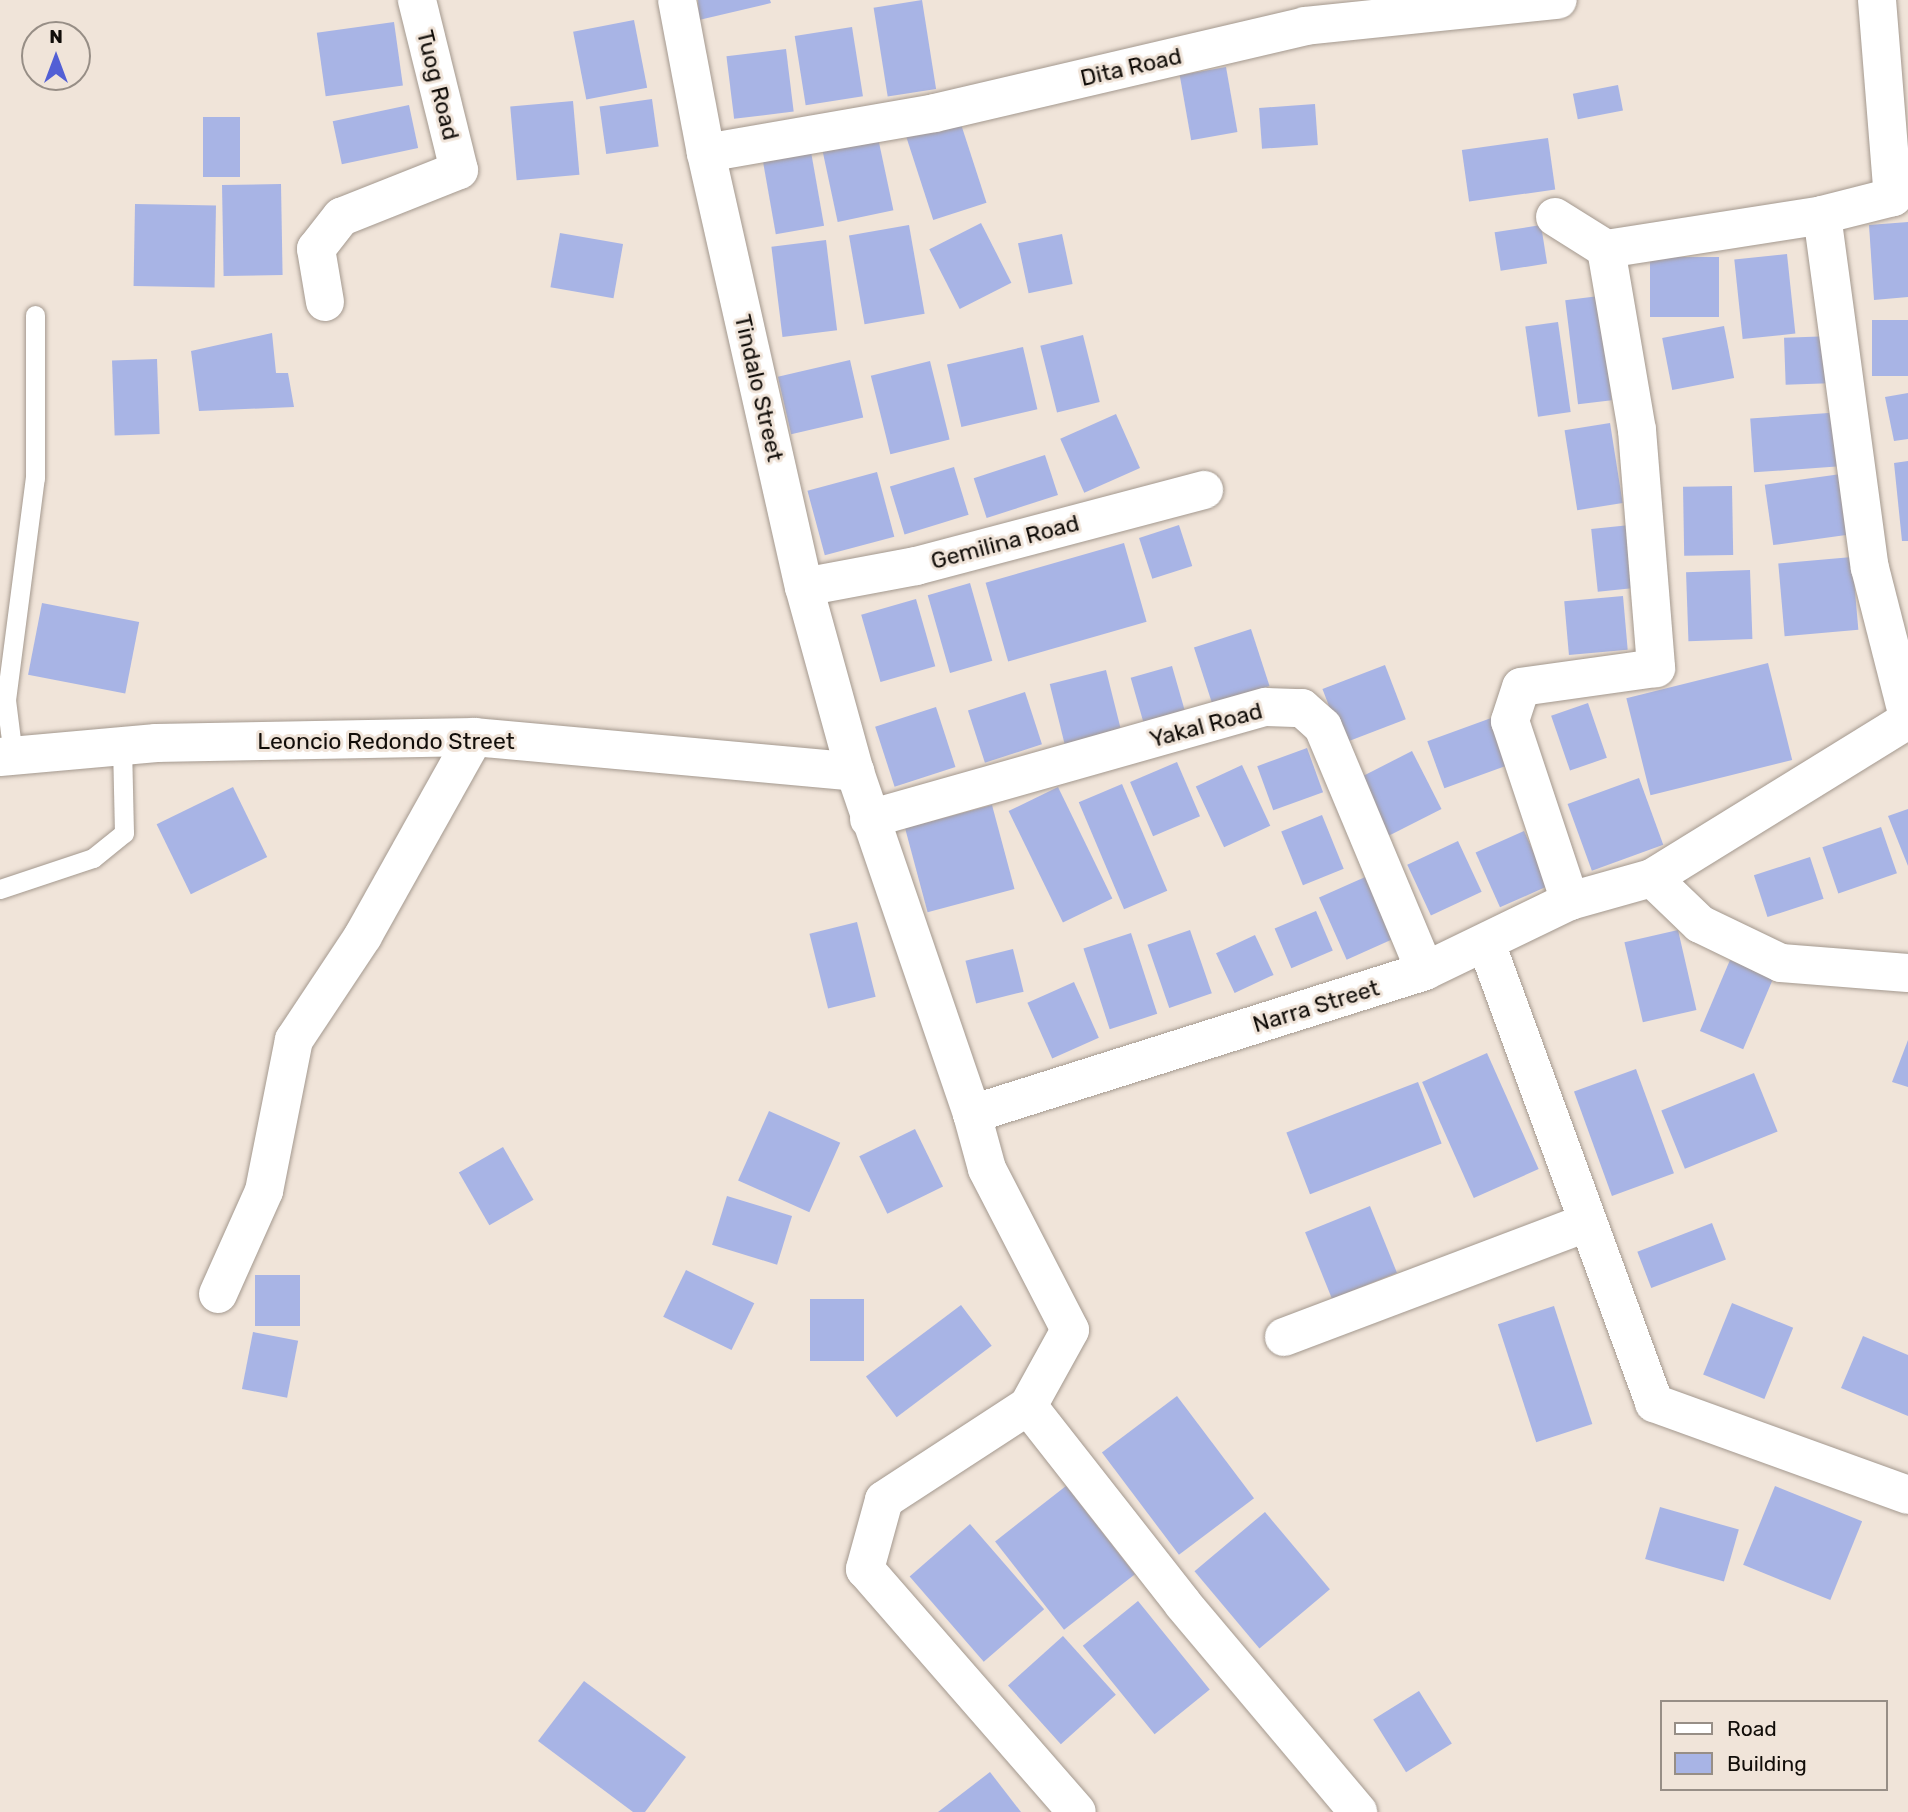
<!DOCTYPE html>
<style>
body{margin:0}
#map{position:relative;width:1908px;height:1812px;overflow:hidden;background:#f0e4d9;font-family:Rubik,sans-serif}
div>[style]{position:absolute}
.building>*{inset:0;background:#a8b4e5;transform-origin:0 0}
.roads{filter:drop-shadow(0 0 2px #a4998f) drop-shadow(0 0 2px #a4998f)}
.lane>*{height:19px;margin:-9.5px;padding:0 9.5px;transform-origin:9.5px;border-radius:9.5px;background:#fff}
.street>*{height:38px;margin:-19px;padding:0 19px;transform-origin:19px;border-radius:19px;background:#fff}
.secondary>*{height:38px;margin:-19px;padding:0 19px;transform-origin:19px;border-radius:19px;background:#fff}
span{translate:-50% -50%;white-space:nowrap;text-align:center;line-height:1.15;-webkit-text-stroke:6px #f0e4d9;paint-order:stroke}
.street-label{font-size:23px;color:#110d09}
.legend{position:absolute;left:1660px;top:1700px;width:228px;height:91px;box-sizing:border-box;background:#f0e4d9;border:2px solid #978e86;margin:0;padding:9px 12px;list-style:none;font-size:21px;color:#110d09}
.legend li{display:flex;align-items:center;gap:14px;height:35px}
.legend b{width:35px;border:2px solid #978e86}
.north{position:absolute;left:21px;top:21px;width:70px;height:70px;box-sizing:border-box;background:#f0e4d9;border:2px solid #978e86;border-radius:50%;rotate:0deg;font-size:19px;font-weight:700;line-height:28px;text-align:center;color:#110d09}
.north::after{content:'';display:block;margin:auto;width:24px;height:32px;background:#525fd5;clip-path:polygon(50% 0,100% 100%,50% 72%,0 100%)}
</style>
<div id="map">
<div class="building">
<div style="clip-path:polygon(698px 0,770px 0,771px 3px,699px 20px)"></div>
<div style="left:922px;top:0;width:90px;height:49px;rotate:81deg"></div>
<div style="left:634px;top:20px;width:69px;height:62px;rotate:79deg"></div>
<div style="left:394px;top:22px;width:64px;height:78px;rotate:82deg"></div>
<div style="left:852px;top:27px;width:70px;height:58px;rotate:81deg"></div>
<div style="left:786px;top:49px;width:63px;height:60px;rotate:83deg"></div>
<div style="left:1226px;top:67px;width:66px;height:47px;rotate:80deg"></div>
<div style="left:1618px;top:85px;width:26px;height:46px;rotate:79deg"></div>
<div style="left:652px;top:99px;width:48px;height:53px;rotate:82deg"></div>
<div style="left:573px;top:101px;width:74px;height:63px;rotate:85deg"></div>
<div style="left:1315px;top:104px;width:41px;height:56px;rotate:86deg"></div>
<div style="left:409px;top:105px;width:44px;height:78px;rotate:78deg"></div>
<div style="left:203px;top:117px;width:37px;height:60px"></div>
<div style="left:959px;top:118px;width:89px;height:56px;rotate:72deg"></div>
<div style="left:877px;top:133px;width:79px;height:57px;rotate:78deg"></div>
<div style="left:1548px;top:138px;width:52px;height:87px;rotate:82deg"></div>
<div style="left:810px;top:146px;width:81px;height:49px;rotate:80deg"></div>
<div style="left:281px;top:184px;width:91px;height:59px;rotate:89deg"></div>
<div style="left:135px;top:204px;width:81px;height:82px;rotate:1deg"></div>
<div style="clip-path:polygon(1908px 222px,1908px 297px,1874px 300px,1869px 225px)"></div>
<div style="left:981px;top:223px;width:67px;height:58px;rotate:63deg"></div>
<div style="left:909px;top:225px;width:90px;height:61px;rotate:80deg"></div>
<div style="left:1541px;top:225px;width:39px;height:47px;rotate:81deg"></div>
<div style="left:560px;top:233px;width:64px;height:55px;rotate:10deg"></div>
<div style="left:1062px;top:234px;width:51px;height:45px;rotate:78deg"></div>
<div style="left:826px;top:240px;width:91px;height:55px;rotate:83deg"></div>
<div style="left:1787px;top:254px;width:80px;height:53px;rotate:84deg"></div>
<div style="left:1650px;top:257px;width:69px;height:60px"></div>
<div style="left:1599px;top:296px;width:105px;height:34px;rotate:83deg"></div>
<div style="left:1908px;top:320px;width:56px;height:36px;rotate:90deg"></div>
<div style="left:1558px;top:322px;width:91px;height:33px;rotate:82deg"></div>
<div style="left:1724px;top:326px;width:53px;height:63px;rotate:79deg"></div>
<div style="clip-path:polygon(272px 333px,276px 373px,288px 373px,294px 407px,199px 411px,191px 351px)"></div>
<div style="left:1083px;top:335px;width:69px;height:44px;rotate:76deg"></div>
<div style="left:1834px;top:336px;width:47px;height:50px;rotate:88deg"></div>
<div style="left:1023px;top:347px;width:64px;height:78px;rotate:77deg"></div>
<div style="left:157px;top:359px;width:75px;height:45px;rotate:88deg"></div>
<div style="left:850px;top:360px;width:59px;height:74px;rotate:77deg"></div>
<div style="left:930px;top:361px;width:81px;height:61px;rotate:76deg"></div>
<div style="clip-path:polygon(1908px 393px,1908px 439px,1894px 441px,1885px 397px)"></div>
<div style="left:1843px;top:412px;width:54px;height:93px;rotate:86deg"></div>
<div style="left:1116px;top:414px;width:59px;height:61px;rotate:66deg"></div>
<div style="left:1610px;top:423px;width:81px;height:46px;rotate:81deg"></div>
<div style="left:1045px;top:455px;width:42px;height:75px;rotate:72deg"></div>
<div style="clip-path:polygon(1908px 461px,1908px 541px,1902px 541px,1894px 463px)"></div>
<div style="left:954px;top:467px;width:50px;height:67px;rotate:73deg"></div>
<div style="left:877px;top:472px;width:67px;height:72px;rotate:75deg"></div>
<div style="left:1841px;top:474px;width:61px;height:77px;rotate:82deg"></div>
<div style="left:1732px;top:486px;width:69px;height:49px;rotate:89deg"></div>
<div style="left:1179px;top:525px;width:43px;height:42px;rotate:72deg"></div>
<div style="left:1630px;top:525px;width:63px;height:39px;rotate:84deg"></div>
<div style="left:1124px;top:543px;width:82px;height:144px;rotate:74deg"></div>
<div style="left:1852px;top:557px;width:73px;height:74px;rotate:85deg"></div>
<div style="left:1750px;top:570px;width:69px;height:64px;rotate:88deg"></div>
<div style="left:970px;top:583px;width:81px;height:44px;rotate:74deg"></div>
<div style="left:1623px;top:596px;width:54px;height:59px;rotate:85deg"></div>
<div style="left:916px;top:599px;width:70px;height:57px;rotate:74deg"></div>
<div style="left:42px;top:603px;width:99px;height:73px;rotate:11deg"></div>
<div style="left:1251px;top:629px;width:60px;height:60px;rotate:72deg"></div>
<div style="left:1768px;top:663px;width:100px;height:146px;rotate:76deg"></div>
<div style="left:1385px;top:665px;width:58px;height:67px;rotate:69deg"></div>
<div style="left:1172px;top:666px;width:46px;height:43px;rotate:74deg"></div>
<div style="left:1106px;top:670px;width:64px;height:58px;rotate:76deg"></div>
<div style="left:1025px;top:692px;width:55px;height:60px;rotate:72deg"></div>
<div style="left:1588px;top:703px;width:58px;height:39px;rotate:71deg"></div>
<div style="left:936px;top:707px;width:63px;height:64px;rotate:72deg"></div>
<div style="left:1494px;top:717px;width:50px;height:71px;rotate:70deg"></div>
<div style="left:1307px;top:748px;width:47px;height:53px;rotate:70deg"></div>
<div style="left:1412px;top:751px;width:65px;height:62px;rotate:63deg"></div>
<div style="left:1177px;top:762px;width:59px;height:51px;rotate:67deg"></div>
<div style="left:1242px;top:765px;width:67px;height:51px;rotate:65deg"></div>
<div style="left:1639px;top:778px;width:71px;height:76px;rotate:70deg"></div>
<div style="left:1122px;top:784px;width:116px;height:47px;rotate:67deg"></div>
<div style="left:233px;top:787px;width:78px;height:85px;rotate:64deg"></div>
<div style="left:1058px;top:787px;width:124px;height:55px;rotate:64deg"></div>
<div style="left:992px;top:805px;width:87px;height:90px;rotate:75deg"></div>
<div style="clip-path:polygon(1908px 809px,1908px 866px,1888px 816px)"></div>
<div style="left:1322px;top:815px;width:58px;height:44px;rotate:68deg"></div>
<div style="left:1881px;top:827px;width:49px;height:62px;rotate:71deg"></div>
<div style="left:1524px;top:831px;width:60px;height:53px;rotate:66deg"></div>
<div style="left:1458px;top:841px;width:56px;height:56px;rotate:65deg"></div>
<div style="left:1810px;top:857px;width:44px;height:59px;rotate:72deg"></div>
<div style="left:1372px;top:874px;width:68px;height:58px;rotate:66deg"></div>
<div style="left:1316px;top:911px;width:43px;height:45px;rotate:67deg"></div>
<div style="left:857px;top:922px;width:77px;height:49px;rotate:76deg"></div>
<div style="left:1190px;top:930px;width:67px;height:45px;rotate:71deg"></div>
<div style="left:1678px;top:930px;width:82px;height:55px;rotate:77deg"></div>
<div style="left:1131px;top:933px;width:85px;height:50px;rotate:72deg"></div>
<div style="left:1255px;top:935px;width:44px;height:43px;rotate:65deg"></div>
<div style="left:1013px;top:949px;width:44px;height:49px;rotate:76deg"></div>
<div style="left:1730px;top:960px;width:47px;height:77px;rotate:23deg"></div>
<div style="left:1074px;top:982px;width:61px;height:51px;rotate:66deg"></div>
<div style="clip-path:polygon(1908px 1040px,1908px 1087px,1892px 1082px)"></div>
<div style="left:1487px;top:1053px;width:127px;height:71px;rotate:66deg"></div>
<div style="left:1636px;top:1069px;width:111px;height:66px;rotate:70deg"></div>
<div style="left:1754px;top:1073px;width:63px;height:100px;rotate:68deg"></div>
<div style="left:1418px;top:1082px;width:66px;height:141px;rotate:69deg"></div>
<div style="left:769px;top:1111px;width:78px;height:76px;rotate:24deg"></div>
<div style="left:915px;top:1129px;width:64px;height:62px;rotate:64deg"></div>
<div style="left:503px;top:1147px;width:61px;height:51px;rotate:60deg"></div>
<div style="left:727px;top:1196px;width:68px;height:51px;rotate:17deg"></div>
<div style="left:1370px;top:1206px;width:72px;height:70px;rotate:68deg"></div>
<div style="left:1712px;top:1223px;width:39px;height:80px;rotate:69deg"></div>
<div style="left:686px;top:1270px;width:76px;height:52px;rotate:26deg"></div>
<div style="left:255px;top:1275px;width:45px;height:51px"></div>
<div style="left:810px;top:1299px;width:54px;height:62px"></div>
<div style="left:1732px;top:1303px;width:66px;height:77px;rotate:22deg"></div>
<div style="left:961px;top:1305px;width:51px;height:119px;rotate:53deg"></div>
<div style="left:1554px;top:1306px;width:124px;height:59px;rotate:72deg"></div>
<div style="left:253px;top:1332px;width:46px;height:58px;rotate:11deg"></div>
<div style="clip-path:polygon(1863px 1336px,1908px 1355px,1908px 1416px,1841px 1388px)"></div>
<div style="left:1177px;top:1396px;width:128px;height:94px;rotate:53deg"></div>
<div style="left:1066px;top:1486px;width:112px;height:90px;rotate:52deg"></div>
<div style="left:1775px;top:1486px;width:94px;height:85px;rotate:22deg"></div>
<div style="left:1660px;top:1507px;width:82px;height:54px;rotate:16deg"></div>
<div style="left:1265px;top:1512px;width:101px;height:92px;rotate:50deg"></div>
<div style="left:970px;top:1524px;width:113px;height:80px;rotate:49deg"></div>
<div style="left:1138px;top:1601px;width:114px;height:71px;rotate:51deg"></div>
<div style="left:1063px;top:1636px;width:79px;height:74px;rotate:48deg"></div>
<div style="clip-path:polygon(584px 1681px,686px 1757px,645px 1812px,633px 1812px,538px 1741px)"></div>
<div style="left:1419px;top:1691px;width:62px;height:54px;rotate:58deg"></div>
<div style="clip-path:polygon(990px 1772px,1021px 1812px,938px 1812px)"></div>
</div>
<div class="roads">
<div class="lane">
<div style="left:13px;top:756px;width:56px;rotate:-97.1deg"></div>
<div style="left:6px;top:700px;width:224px;rotate:-82.6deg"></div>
<div style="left:35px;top:478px;width:163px;rotate:-90deg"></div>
<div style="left:0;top:889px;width:98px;rotate:-18.4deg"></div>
<div style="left:93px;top:858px;width:40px;rotate:-39deg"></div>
<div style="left:124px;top:833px;width:86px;rotate:-91.3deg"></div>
</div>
<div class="street">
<div style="left:677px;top:0;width:156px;rotate:79.3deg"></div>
<div style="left:706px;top:153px;width:445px;rotate:77.3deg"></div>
<div style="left:804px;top:587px;width:192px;rotate:74.6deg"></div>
<div style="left:1877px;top:0;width:198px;rotate:85.4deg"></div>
<div style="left:1893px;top:197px;width:73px;rotate:165.8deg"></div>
<div style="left:1822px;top:215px;width:356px;rotate:82.3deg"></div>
<div style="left:1870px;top:568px;width:154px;rotate:75.7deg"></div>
<div style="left:706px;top:153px;width:232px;rotate:-9.9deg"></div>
<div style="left:935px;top:113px;width:380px;rotate:-13.2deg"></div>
<div style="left:1305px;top:26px;width:254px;rotate:-5.9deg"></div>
<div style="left:1555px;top:217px;width:60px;rotate:32.1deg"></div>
<div style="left:1606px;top:249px;width:184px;rotate:80.3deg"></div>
<div style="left:1637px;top:430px;width:239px;rotate:85.4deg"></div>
<div style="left:1656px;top:668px;width:136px;rotate:172deg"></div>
<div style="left:1521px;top:687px;width:36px;rotate:108deg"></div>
<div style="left:1510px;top:721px;width:190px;rotate:71.6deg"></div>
<div style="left:1606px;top:249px;width:219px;rotate:-8.9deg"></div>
<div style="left:325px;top:302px;width:54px;rotate:-99.6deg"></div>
<div style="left:316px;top:249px;width:41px;rotate:-52deg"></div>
<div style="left:341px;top:217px;width:127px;rotate:-21.7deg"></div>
<div style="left:459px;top:170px;width:175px;rotate:-103.9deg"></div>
<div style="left:804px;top:587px;width:114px;rotate:-10.6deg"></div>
<div style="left:916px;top:566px;width:298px;rotate:-14.8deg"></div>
<div style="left:869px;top:819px;width:412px;rotate:-15.8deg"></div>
<div style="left:1266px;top:707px;width:36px;rotate:2deg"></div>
<div style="left:1302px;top:708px;width:28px;rotate:42deg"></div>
<div style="left:1323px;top:727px;width:264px;rotate:67.3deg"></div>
<div style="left:1652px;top:878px;width:66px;rotate:43.8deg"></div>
<div style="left:1700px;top:924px;width:90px;rotate:25.7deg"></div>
<div style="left:1781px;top:963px;width:127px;rotate:4.5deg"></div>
<div style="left:1486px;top:943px;width:490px;rotate:69.9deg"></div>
<div style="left:1654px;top:1403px;width:270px;rotate:19.9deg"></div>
<div style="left:972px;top:1114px;width:57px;rotate:74.7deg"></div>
<div style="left:987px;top:1169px;width:181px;rotate:62.7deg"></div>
<div style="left:1070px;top:1330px;width:87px;rotate:118.9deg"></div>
<div style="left:1028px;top:1406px;width:251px;rotate:51.9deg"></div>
<div style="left:1183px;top:1604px;width:272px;rotate:49.9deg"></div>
<div style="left:218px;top:1294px;width:113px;rotate:-65.9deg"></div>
<div style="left:264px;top:1191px;width:154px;rotate:-78.8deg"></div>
<div style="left:294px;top:1040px;width:125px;rotate:-56.4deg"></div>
<div style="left:363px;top:936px;width:228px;rotate:-60.8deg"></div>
<div style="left:1284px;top:1337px;width:323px;rotate:-20.7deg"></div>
<div style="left:1028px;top:1406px;width:172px;rotate:146.9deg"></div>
<div style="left:884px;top:1500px;width:72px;rotate:105.4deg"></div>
<div style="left:865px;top:1569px;width:322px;rotate:48.9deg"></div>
</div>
<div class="secondary">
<div style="left:0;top:757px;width:157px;rotate:-5.1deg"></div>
<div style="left:156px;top:743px;width:318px;rotate:-1.1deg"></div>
<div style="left:474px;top:737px;width:383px;rotate:5.2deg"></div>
<div style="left:855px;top:772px;width:361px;rotate:71.1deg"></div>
<div style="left:972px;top:1114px;width:475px;rotate:-17.5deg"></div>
<div style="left:1425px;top:971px;width:161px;rotate:-25.8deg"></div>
<div style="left:1570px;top:901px;width:85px;rotate:-15.7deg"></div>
<div style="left:1652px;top:878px;width:301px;rotate:-31.7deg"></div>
</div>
</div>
<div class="street-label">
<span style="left:1131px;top:67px;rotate:-13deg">Dita Road</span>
<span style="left:438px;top:85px;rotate:76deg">Tuog Road</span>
<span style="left:759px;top:388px;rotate:77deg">Tindalo Street</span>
<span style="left:1005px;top:542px;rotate:-15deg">Gemilina Road</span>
<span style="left:1206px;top:725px;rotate:-15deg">Yakal Road</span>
<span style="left:386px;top:741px">Leoncio Redondo Street</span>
<span style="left:1316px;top:1006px;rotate:-17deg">Narra Street</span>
</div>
<ul class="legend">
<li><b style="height:9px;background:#fff"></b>Road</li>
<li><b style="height:19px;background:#a8b4e5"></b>Building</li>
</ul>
<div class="north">N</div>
</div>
